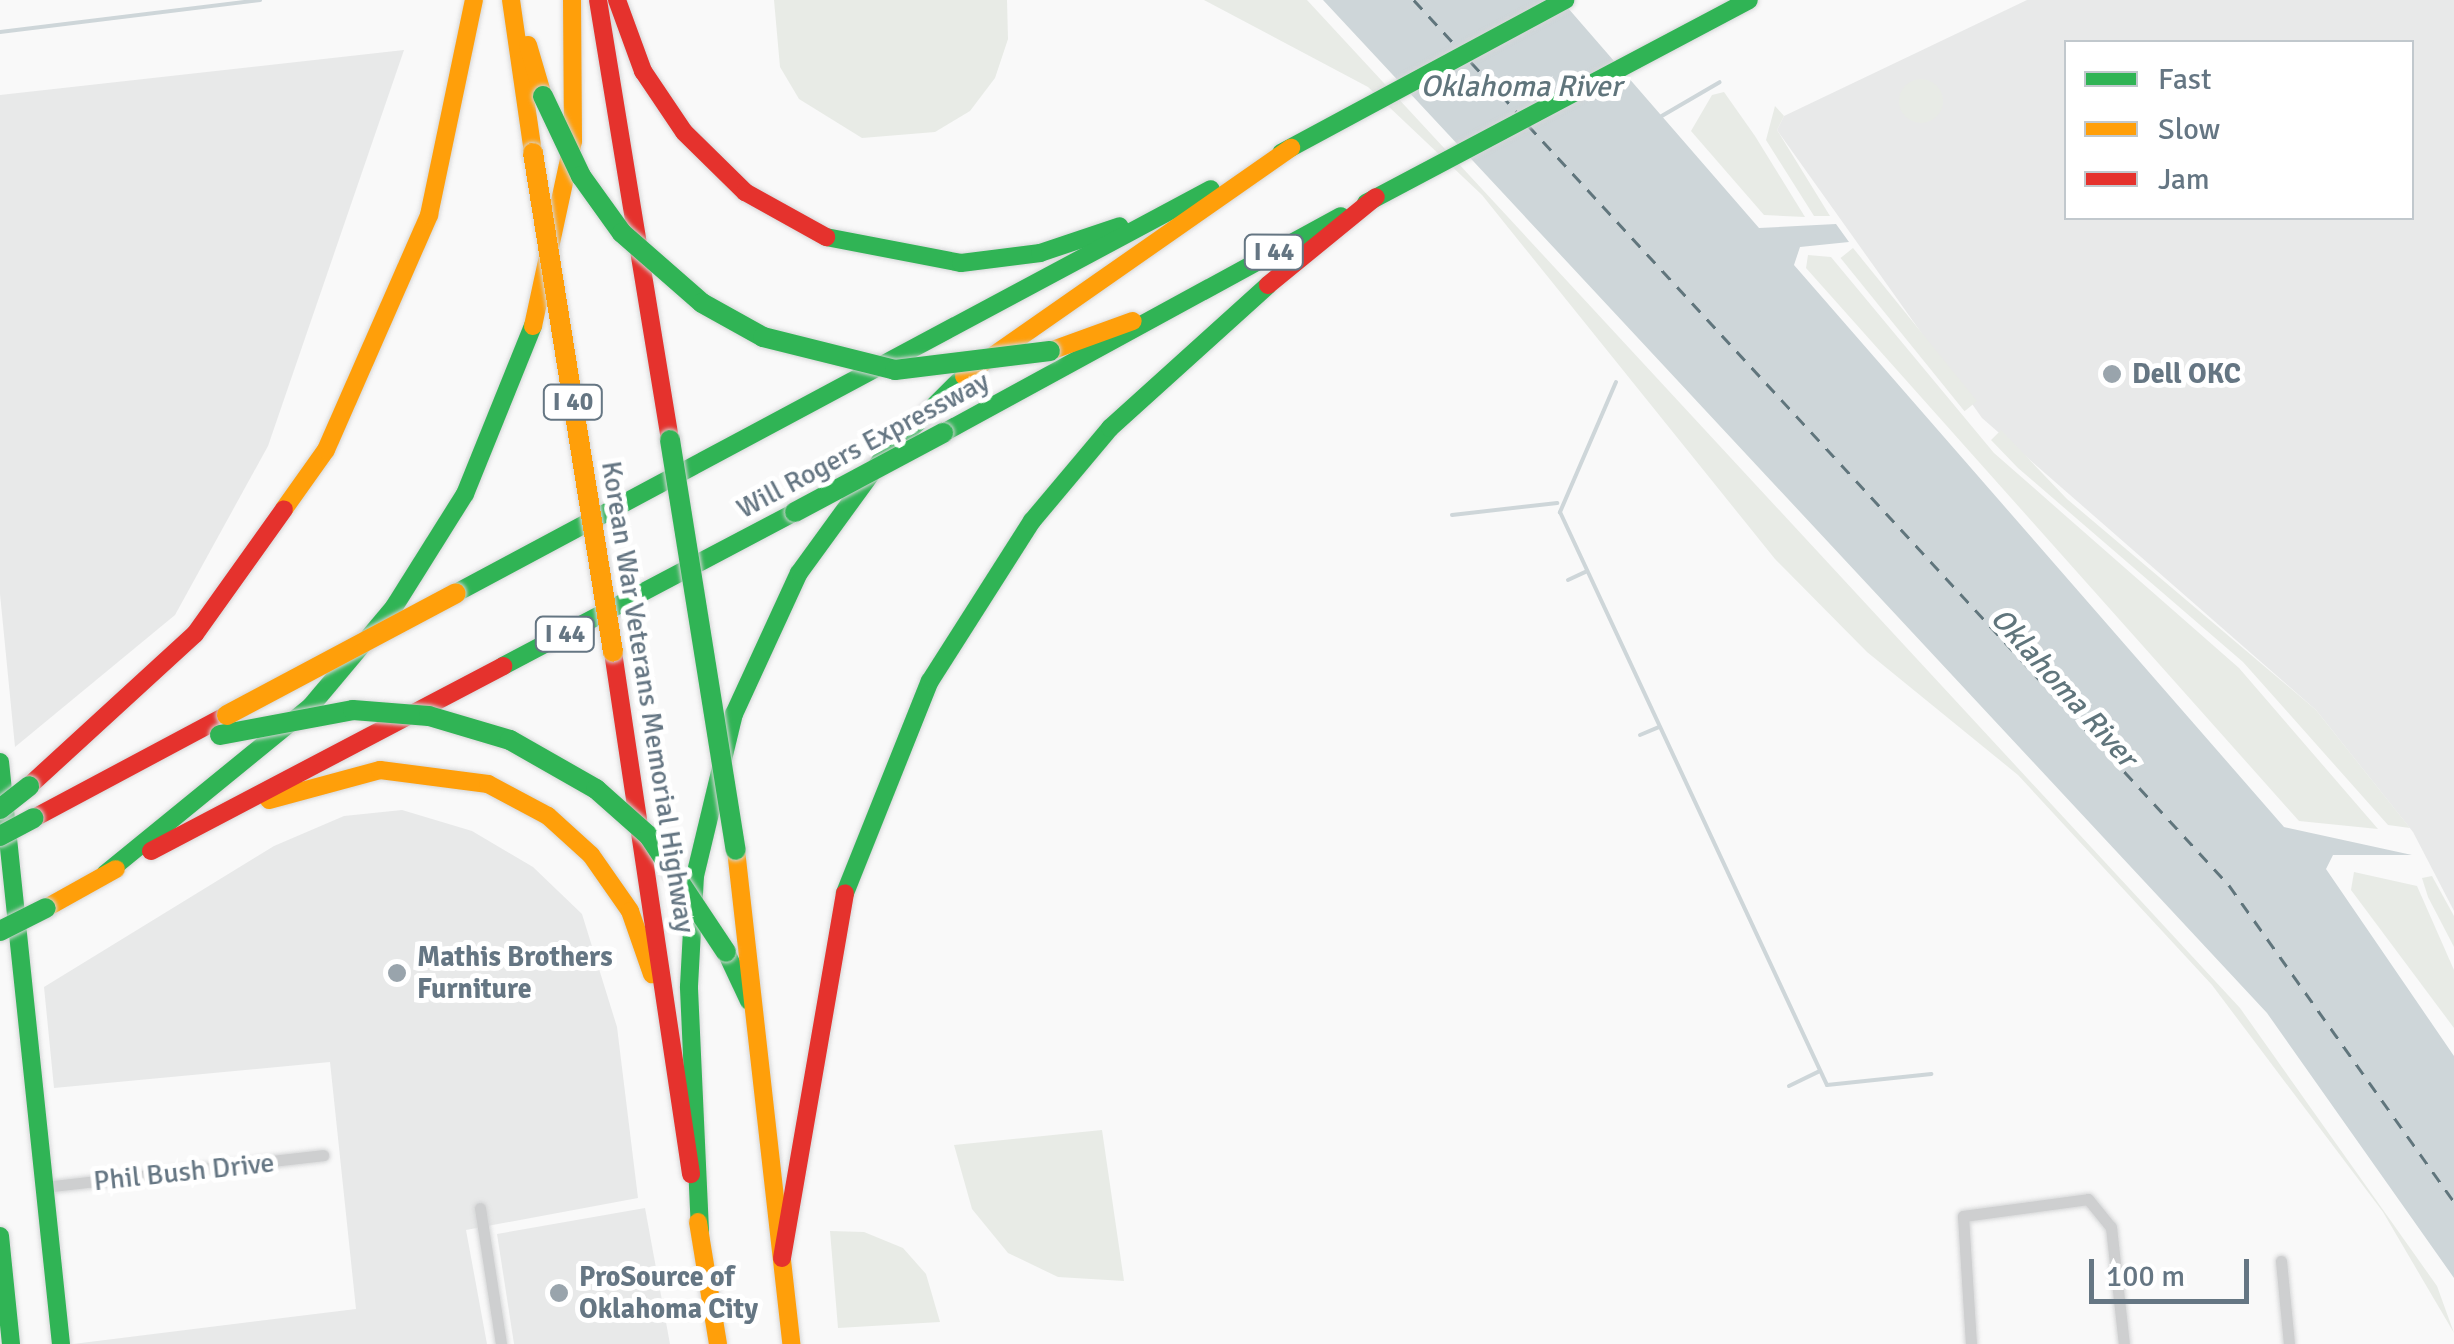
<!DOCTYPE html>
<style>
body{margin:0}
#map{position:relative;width:2454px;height:1344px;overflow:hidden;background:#f9f9f9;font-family:Signika,sans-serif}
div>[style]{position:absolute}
.built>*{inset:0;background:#e8e9e9}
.green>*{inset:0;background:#e8ebe6;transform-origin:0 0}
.round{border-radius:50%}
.water>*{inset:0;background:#ced6d9}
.stream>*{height:4px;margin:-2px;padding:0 2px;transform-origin:2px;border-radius:2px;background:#ced6d9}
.ferry>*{height:2.5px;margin-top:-1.25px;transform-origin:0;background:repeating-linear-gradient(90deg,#60757c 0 12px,transparent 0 22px)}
.roads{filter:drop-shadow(0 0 2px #d5d6d7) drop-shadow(0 0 2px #d5d6d7)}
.street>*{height:11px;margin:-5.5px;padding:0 5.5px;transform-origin:5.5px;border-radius:5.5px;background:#cecfd0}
.fast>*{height:18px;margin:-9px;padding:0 9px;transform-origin:9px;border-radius:9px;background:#30b455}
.slow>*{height:18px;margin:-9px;padding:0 9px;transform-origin:9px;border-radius:9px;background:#ff9f0a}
.jam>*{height:18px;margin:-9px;padding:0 9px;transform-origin:9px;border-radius:9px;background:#e5322d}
.bridges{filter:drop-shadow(0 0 2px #d5d6d6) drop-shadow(0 0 2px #d5d6d6)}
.fast-bridge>*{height:20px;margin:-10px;padding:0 10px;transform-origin:10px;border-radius:10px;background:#30b455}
.slow-bridge>*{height:20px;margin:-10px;padding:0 10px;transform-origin:10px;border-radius:10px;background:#ff9f0a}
.dots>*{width:28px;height:28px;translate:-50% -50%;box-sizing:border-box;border:5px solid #fff;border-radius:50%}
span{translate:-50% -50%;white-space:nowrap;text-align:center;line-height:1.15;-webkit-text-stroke:10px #fff;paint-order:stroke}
.shield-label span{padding:2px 8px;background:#fff;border:2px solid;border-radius:8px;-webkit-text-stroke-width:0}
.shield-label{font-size:25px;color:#657683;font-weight:700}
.poi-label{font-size:28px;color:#657683;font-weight:700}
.left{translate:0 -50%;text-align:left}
.street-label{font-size:28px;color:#657683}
.water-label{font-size:30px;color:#60757c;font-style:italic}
.legend{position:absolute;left:2064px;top:40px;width:350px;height:180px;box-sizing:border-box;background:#fff;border:2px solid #c1c8cd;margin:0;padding:12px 18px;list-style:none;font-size:30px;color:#657683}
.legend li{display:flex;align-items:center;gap:20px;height:50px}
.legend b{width:50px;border:2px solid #c1c8cd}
.scale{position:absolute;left:2089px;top:1259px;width:160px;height:45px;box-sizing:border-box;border:5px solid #657683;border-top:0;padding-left:12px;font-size:30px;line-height:35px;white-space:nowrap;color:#657683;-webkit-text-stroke:8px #fff;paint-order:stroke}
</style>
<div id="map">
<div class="built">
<div style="clip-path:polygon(evenodd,2027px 0,2454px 0,2454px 911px,2413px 832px,2316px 710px,1982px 418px,1777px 130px,1784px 116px,2027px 0,2066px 42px,2412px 42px,2412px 218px,2066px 218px,2066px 42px)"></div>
<div style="clip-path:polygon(404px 50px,268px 446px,175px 615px,15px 747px,0 594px,0 95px)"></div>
<div style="clip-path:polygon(402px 810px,472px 831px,533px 867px,582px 914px,617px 1027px,638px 1198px,466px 1230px,487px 1344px,73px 1344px,356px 1309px,330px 1062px,54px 1088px,44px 987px,274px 846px,344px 816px)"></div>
<div style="clip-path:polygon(645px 1208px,670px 1344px,514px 1344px,497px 1234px)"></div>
</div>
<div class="green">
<div style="clip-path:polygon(774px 0,1007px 0,1008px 39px,995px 78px,970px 111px,935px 132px,862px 138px,799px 99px,780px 67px)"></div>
<div style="clip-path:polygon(1204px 0,1307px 0,2240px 1008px,2437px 1286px,2454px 1333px,2383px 1212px,2212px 985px,2018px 775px,1867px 652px,1775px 559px,1482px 195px,1368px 87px)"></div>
<div class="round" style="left:1899px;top:79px;width:44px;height:44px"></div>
<div style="clip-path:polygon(1724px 92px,1755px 136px,1805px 217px,1764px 215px,1691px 131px,1712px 95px)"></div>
<div style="clip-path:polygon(1775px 106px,1784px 116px,1777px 130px,1830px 216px,1814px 216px,1766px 140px)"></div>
<div style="left:1853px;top:248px;width:197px;height:16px;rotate:51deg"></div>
<div style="clip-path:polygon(1808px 255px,1831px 257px,1994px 453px,2239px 668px,2378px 829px,2299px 821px,1806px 268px)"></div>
<div style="clip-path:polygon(2001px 430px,2067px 499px,2316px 710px,2410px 828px,2388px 825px,2243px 662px,2018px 468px,1991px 440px)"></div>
<div style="clip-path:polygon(2354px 872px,2417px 886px,2454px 970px,2454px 1028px,2351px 890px)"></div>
<div style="clip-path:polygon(2432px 876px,2454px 916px,2454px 947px,2428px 897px,2422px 878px)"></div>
<div style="clip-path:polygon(1102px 1130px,1124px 1281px,1058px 1277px,1008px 1253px,972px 1209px,954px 1145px)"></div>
<div style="clip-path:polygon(830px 1231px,864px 1232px,903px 1248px,926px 1274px,940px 1322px,838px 1328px)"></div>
</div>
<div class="water">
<div style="clip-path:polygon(1323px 0,1561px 0,1759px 228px,1836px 224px,1849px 242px,1800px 247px,1794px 265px,2284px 827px,2412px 855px,2333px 855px,2326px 869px,2454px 1056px,2454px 1278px,2267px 1013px)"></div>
</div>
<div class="stream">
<div style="left:0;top:32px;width:262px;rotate:-7deg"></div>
<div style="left:1660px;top:117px;width:69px;rotate:-30.3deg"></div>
<div style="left:1616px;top:382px;width:142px;rotate:113.3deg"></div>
<div style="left:1560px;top:512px;width:632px;rotate:65.02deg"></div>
<div style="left:1827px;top:1085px;width:105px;rotate:-6deg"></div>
<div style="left:1452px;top:515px;width:106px;rotate:-6.5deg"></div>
<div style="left:1568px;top:580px;width:21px;rotate:-25deg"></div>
<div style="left:1640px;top:735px;width:21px;rotate:-23deg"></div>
<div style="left:1789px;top:1086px;width:34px;rotate:-26deg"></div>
</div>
<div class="ferry">
<div style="left:1414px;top:0;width:67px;rotate:47.4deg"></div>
<div style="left:1471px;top:62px;width:67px;rotate:47.4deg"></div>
<div style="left:1528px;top:125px;width:1034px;rotate:47.31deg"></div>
<div style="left:2229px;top:885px;width:389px;rotate:54.6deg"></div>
</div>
<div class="roads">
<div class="street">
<div style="left:44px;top:1187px;width:281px;rotate:-6.5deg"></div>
<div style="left:480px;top:1208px;width:138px;rotate:81.2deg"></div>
<div style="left:2281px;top:1261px;width:83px;rotate:84.5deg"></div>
<div style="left:1971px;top:1344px;width:128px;rotate:-93.6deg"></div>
<div style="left:1963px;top:1216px;width:126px;rotate:-7.7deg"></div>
<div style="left:2088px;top:1199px;width:36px;rotate:51deg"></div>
<div style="left:2111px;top:1227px;width:118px;rotate:83.7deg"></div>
</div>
<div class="fast">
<div style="left:1281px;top:153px;width:323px;rotate:-28.3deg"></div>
<div style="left:1366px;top:203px;width:433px;rotate:-27.9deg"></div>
<div style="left:826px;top:237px;width:137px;rotate:10.9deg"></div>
<div style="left:961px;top:263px;width:80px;rotate:-7.2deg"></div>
<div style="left:1040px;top:253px;width:84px;rotate:-18.6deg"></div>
<div style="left:943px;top:433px;width:453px;rotate:-28.6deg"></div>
<div style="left:456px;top:593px;width:856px;rotate:-28.15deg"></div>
<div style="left:503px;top:666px;width:330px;rotate:-27.8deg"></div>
<div style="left:0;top:762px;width:585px;rotate:84.02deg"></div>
<div style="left:105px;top:874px;width:266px;rotate:-39.2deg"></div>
<div style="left:311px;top:706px;width:129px;rotate:-50deg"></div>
<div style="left:394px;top:607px;width:133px;rotate:-57.9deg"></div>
<div style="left:465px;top:494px;width:181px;rotate:-68deg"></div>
<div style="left:845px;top:893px;width:228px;rotate:-68.2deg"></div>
<div style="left:930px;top:681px;width:190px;rotate:-57.5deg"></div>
<div style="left:1032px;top:521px;width:121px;rotate:-50deg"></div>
<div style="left:1110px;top:428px;width:213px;rotate:-42.1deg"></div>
<div style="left:726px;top:952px;width:54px;rotate:64.9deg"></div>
<div style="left:700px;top:1231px;width:245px;rotate:-92.6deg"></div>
<div style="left:689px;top:986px;width:110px;rotate:-86.9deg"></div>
<div style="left:695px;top:876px;width:167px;rotate:-76.5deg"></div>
<div style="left:734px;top:714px;width:155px;rotate:-65.3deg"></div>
<div style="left:799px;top:573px;width:145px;rotate:-54deg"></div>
<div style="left:884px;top:456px;width:113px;rotate:-45deg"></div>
<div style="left:0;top:1236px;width:109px;rotate:84.2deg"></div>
</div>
<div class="slow">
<div style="left:511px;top:0;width:155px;rotate:81.8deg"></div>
<div style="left:528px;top:45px;width:53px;rotate:73.6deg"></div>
<div style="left:533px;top:326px;width:189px;rotate:-77.8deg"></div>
<div style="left:573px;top:141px;width:141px;rotate:-90.4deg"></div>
<div style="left:1050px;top:351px;width:88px;rotate:-19.9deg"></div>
<div style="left:964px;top:376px;width:399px;rotate:-34.9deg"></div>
<div style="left:284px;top:509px;width:72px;rotate:-54.6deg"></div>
<div style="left:326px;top:450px;width:257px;rotate:-66.3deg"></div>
<div style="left:429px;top:215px;width:220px;rotate:-78.2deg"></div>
<div style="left:269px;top:800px;width:115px;rotate:-15.1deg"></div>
<div style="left:380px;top:770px;width:109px;rotate:7.4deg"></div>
<div style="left:488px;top:784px;width:68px;rotate:28.1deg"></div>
<div style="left:548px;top:816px;width:58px;rotate:42.2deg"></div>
<div style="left:591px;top:855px;width:68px;rotate:55.1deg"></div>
<div style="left:630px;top:911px;width:67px;rotate:70.8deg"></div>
<div style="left:736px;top:850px;width:497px;rotate:83.6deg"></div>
<div style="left:46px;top:908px;width:80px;rotate:-29.1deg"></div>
<div style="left:698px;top:1222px;width:124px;rotate:80.7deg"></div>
</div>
<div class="jam">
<div style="left:598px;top:0;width:446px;rotate:80.7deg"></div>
<div style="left:617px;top:0;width:76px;rotate:69.9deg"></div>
<div style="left:643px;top:71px;width:73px;rotate:56.1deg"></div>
<div style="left:684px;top:132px;width:86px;rotate:44.5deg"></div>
<div style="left:745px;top:192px;width:93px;rotate:29.1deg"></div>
<div style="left:1268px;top:285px;width:139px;rotate:-39.2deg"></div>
<div style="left:613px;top:652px;width:528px;rotate:81.5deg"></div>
<div style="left:29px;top:786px;width:225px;rotate:-42.5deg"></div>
<div style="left:195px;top:634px;width:153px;rotate:-54.5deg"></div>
<div style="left:34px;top:818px;width:219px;rotate:-28.1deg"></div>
<div style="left:151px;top:851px;width:398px;rotate:-27.7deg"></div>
<div style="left:782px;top:1258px;width:370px;rotate:-80.2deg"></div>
</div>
</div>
<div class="bridges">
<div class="fast-bridge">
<div style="left:543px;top:96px;width:89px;rotate:64.6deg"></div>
<div style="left:581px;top:176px;width:70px;rotate:54.3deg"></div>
<div style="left:622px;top:233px;width:106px;rotate:41.2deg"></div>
<div style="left:702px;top:303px;width:70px;rotate:29.1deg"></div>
<div style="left:763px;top:337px;width:136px;rotate:14deg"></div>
<div style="left:895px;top:370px;width:156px;rotate:-7deg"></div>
<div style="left:670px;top:440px;width:415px;rotate:80.9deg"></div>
<div style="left:795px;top:512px;width:168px;rotate:-28.1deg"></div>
<div style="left:220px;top:735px;width:135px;rotate:-10.6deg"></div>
<div style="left:353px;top:710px;width:76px;rotate:4.5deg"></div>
<div style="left:429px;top:716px;width:84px;rotate:16.5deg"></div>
<div style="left:510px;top:740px;width:99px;rotate:29.7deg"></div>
<div style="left:596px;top:789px;width:71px;rotate:41.6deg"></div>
<div style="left:649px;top:836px;width:139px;rotate:56.4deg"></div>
<div style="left:0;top:809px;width:37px;rotate:-38deg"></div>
<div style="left:0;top:836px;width:38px;rotate:-28deg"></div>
<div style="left:0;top:931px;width:51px;rotate:-26.6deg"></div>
</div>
<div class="slow-bridge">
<div style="left:533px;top:153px;width:505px;rotate:80.89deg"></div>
<div style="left:227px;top:715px;width:259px;rotate:-28deg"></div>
</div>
</div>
<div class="dots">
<div style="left:2112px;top:374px;background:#99a4ac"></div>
<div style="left:397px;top:973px;background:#99a4ac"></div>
<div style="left:559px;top:1293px;background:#99a4ac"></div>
</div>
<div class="shield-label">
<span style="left:1274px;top:252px">I 44</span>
<span style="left:573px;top:402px">I 40</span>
<span style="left:565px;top:634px">I 44</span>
</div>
<div class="poi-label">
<span class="left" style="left:2132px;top:374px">Dell OKC</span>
<span class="left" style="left:417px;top:973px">Mathis Brothers<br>Furniture</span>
<span class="left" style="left:579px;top:1293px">ProSource of<br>Oklahoma City</span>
</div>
<div class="street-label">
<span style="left:863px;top:445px;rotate:-28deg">Will Rogers Expressway</span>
<span style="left:648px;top:697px;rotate:81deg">Korean War Veterans Memorial Highway</span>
<span style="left:184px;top:1172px;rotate:-6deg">Phil Bush Drive</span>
</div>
<div class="water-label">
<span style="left:1521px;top:87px">Oklahoma River</span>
<span style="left:2063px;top:688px;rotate:48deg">Oklahoma River</span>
</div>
<ul class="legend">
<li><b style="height:12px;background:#30b455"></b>Fast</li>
<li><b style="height:12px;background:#ff9f0a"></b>Slow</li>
<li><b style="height:12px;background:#e5322d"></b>Jam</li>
</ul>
<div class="scale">100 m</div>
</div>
